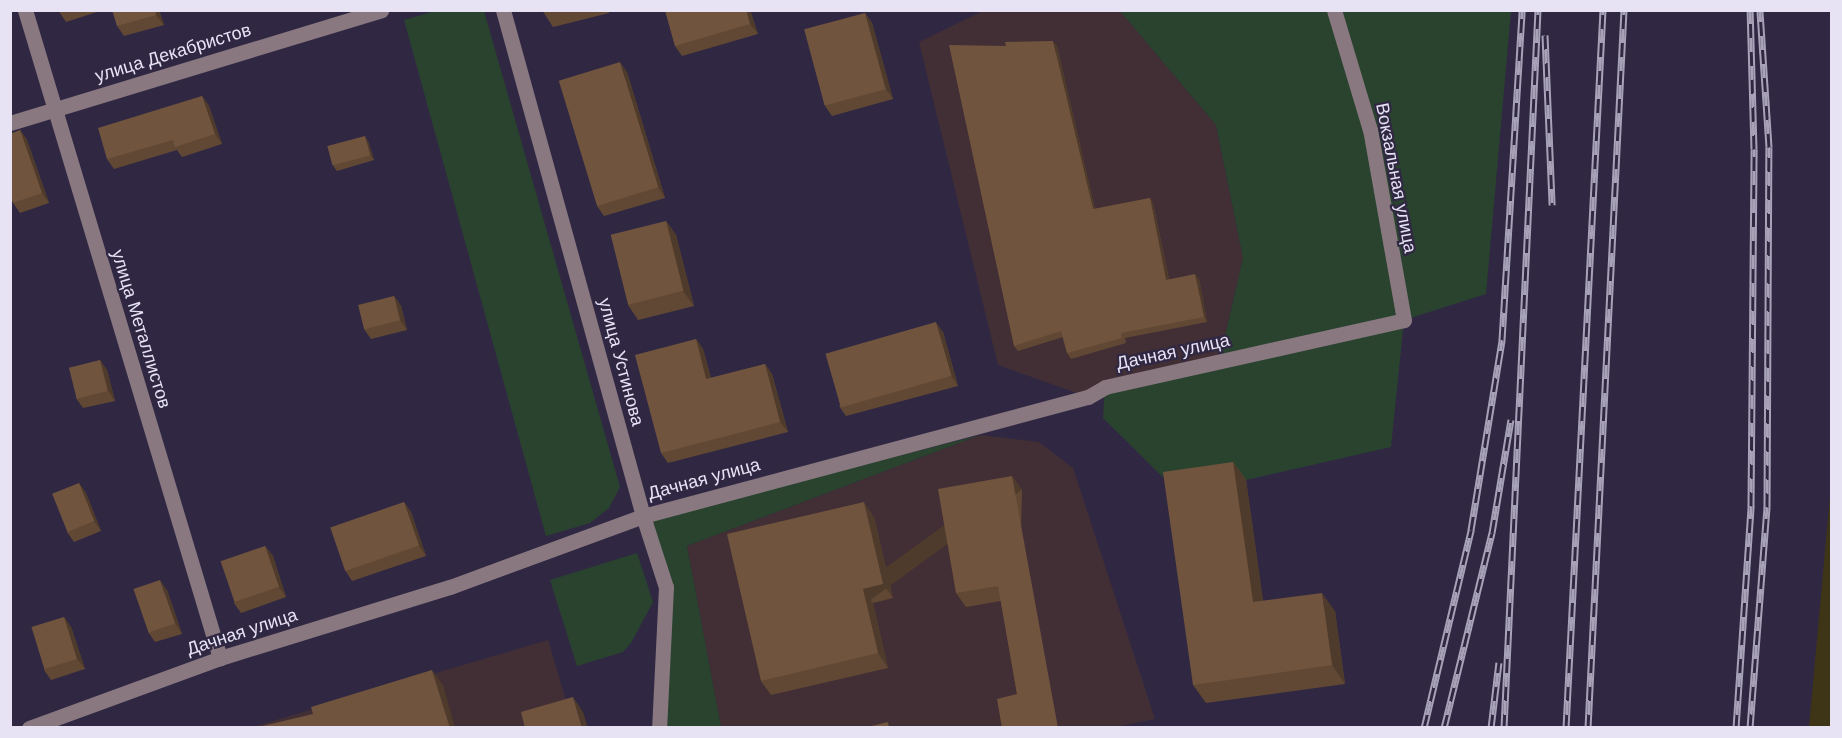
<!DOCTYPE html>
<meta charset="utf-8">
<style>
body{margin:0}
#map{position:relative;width:1842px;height:738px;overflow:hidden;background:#302843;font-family:Helvetica,sans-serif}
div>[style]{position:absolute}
.industrial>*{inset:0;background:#422f35}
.green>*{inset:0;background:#29432f}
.sand>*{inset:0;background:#3d3515}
.minor>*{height:15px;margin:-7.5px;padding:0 7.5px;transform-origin:7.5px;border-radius:7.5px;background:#897880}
.rail>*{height:7px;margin-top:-3.5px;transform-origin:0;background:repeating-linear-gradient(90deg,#302843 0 14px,#a7a2b7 0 28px);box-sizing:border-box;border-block:2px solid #a7a2b7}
.wall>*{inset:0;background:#614834}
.shaded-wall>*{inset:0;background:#4f3b2b;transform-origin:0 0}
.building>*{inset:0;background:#71543d;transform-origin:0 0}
span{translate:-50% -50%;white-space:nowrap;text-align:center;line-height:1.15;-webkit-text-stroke:4.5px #302843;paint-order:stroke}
.street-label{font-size:18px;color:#e7e3f5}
.frame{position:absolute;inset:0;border:12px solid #e7e3f5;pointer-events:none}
</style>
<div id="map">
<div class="industrial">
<div style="clip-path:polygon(983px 11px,1120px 11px,1216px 125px,1243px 258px,1219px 362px,1088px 397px,998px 365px,919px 42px)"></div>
<div style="clip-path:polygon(980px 435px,1039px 442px,1073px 468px,1155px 719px,1110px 728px,721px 727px,687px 546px)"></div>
<div style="clip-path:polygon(548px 640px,574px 727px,249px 728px)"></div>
</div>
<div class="green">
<div style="clip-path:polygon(435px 11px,484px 11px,620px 487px,609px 508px,590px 523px,546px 536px,404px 20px)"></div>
<div style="clip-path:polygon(1120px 11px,1511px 11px,1486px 294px,1404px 320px,1391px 447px,1246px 480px,1176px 490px,1103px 418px,1105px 387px,1219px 362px,1243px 258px,1216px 125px)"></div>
<div style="clip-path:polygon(980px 435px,687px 546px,721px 727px,659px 727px,666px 587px,650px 520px)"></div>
<div style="clip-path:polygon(637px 553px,653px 602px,631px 643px,623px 652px,577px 666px,550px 580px)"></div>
</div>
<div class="sand">
<div style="clip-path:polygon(1831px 485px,1831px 727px,1809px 727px)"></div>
</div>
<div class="minor">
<div style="left:25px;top:10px;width:677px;rotate:73.25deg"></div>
<div style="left:503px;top:10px;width:525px;rotate:74.53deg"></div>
<div style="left:643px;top:516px;width:75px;rotate:72.1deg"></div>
<div style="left:666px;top:587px;width:141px;rotate:92.8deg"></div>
<div style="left:10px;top:123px;width:388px;rotate:-16.9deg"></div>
<div style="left:29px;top:728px;width:203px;rotate:-20.1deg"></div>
<div style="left:220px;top:658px;width:241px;rotate:-17.2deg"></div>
<div style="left:450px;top:587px;width:206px;rotate:-20.2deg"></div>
<div style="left:643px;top:516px;width:461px;rotate:-15deg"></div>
<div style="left:1088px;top:397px;width:20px;rotate:-30deg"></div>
<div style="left:1105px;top:387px;width:306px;rotate:-12.6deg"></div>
<div style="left:1404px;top:320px;width:193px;rotate:-100.1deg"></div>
<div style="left:1370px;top:130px;width:125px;rotate:-106.7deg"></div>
</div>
<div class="rail">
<div style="left:1545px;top:35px;width:170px;rotate:87.6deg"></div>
<div style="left:1424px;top:728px;width:204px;rotate:-76.6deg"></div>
<div style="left:1471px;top:530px;width:193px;rotate:-80.7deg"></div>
<div style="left:1502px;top:340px;width:331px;rotate:-86.5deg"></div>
<div style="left:1444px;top:728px;width:201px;rotate:-76.2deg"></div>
<div style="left:1492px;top:533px;width:115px;rotate:-80.5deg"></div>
<div style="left:1491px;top:728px;width:66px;rotate:-83.1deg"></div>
<div style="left:1504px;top:728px;width:719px;rotate:-87.29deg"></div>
<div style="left:1566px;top:728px;width:719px;rotate:-87.05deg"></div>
<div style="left:1588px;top:728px;width:719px;rotate:-87.13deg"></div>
<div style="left:1736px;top:728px;width:223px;rotate:-86.1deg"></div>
<div style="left:1751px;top:506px;width:357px;rotate:-89.5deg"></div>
<div style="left:1754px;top:149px;width:139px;rotate:-91.6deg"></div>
<div style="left:1750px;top:728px;width:222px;rotate:-85.6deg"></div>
<div style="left:1767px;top:507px;width:360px;rotate:-89.7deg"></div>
<div style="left:1769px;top:147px;width:137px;rotate:-93.8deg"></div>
</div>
<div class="wall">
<div style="clip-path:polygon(58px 10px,97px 10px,97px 12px,66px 22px)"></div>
<div style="clip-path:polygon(159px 10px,164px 25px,124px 36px,117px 26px)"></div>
<div style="clip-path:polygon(542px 10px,609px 10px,609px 13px,553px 27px)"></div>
<div style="clip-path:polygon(665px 10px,750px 10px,758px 34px,682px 56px,675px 46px)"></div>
<div style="clip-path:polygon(865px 13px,872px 23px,893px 99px,832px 116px,825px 106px)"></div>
<div style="clip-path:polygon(1057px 46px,1095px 209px,1150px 198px,1153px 203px,1169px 279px,1199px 279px,1207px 322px,1125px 338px,1126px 343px,1071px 359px,1067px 353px,1063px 337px,1018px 351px,1014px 346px)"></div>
<div style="clip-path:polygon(627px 72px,665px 198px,604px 216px,597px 206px)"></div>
<div style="clip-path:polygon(202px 96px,209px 106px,222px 144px,182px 157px,177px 150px,114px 169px,107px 159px)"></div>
<div style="clip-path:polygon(20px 130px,27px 140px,49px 203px,20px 213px,13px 203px)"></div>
<div style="clip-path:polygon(368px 141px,374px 160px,337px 171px,333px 166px)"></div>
<div style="clip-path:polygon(666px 221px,676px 235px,694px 306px,638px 320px,628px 305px)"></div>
<div style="clip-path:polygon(394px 296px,401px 306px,407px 330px,371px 339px,364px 329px)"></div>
<div style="clip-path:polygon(943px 332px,958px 386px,846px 416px,839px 406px)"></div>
<div style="clip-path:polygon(696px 339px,703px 349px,711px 378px,765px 364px,772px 374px,788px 432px,668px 463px,661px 453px)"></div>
<div style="clip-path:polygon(100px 360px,107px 370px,115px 401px,83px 408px,76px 398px)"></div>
<div style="clip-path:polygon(1233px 462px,1246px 480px,1263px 601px,1335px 611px,1345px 684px,1206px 703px,1193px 685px)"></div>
<div style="clip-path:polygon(1012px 476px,1022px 490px,1017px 694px,1001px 601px,966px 607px,956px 593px)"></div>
<div style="clip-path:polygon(79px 483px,86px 493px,101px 531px,74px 542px,67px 532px)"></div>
<div style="clip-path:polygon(404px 502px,411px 512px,426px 556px,352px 581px,345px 570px)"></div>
<div style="clip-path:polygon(874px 517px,893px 598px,873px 603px,888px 668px,771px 695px,761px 681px)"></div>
<div style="clip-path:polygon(265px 546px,273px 556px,286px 597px,241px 613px,234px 603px)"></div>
<div style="clip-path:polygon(167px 590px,182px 634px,155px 642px,148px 632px)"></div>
<div style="clip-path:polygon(64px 617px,71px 627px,85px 669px,51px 680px,44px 670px)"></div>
</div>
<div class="shaded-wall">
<div style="clip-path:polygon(155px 10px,159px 10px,164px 25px,156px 15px)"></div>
<div style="clip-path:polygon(746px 10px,750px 10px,758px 34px,750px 24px)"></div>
<div style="clip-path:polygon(865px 13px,872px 23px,893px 99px,886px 89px)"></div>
<div style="clip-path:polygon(1053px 41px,1057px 46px,1096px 214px,1093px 209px)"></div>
<div style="clip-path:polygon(620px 62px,627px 72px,665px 198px,658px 187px)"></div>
<div style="clip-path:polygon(202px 96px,209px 106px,222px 144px,215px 134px)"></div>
<div style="clip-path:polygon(20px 130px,27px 140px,49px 203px,42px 193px)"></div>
<div style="clip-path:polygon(365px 136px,368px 141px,374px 160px,370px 155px)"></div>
<div style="clip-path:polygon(1150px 198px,1153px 203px,1170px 285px,1166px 280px)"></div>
<div style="clip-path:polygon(666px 221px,676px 235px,694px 306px,683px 291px)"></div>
<div style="clip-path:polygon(1195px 274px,1199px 279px,1207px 322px,1204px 317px)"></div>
<div style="clip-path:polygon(394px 296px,401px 306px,407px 330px,400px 320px)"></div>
<div style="clip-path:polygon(936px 322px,943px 332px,958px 386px,951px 376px)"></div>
<div style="clip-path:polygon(696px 339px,703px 349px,714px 389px,706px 379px)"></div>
<div style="clip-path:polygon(100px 360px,107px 370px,115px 401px,108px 391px)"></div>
<div style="clip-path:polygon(765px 364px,772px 374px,788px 432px,780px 422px)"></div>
<div style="clip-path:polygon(1233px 462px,1246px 480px,1266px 621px,1253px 602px)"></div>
<div style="left:1012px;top:476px;width:17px;height:256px;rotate:54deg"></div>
<div style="clip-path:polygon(79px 483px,86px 493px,101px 531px,94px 521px)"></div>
<div style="clip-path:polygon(404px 502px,411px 512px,426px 556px,419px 546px)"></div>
<div style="clip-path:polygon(864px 502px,874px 517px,893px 598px,883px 584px)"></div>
<div style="clip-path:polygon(265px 546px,273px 556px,286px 597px,279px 587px)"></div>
<div style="clip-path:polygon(160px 580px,167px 590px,182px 634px,175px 623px)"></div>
<div style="clip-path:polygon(863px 589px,873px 603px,888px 668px,878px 653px)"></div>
<div style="clip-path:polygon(1322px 593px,1335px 611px,1345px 684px,1332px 665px)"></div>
<div style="clip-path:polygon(64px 617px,71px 627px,85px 669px,77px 659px)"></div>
<div style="clip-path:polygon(432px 670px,443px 685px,455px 728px,450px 728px)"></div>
<div style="clip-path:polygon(573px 697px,583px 712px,588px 728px,582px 728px)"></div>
</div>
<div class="building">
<div style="clip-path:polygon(112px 10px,155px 10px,156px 15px,117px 26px)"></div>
<div style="clip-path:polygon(665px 10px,746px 10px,750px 24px,675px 46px)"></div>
<div style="left:865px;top:13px;width:79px;height:63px;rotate:75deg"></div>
<div style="clip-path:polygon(1053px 41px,1093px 209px,1150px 198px,1166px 280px,1195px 274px,1204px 317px,1121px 333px,1122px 338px,1067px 353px,1061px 331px,1014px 346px,949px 45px,1006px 46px,1005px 42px)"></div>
<div style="left:620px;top:62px;width:131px;height:64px;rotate:73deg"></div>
<div style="clip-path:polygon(202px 96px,215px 134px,175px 147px,173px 140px,107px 159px,98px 128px)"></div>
<div style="clip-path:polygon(20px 130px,42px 193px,13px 203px,10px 195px,10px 134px)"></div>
<div style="left:365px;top:136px;width:20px;height:39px;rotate:75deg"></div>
<div style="left:666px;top:221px;width:72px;height:57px;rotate:76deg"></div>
<div style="left:394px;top:296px;width:25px;height:37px;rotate:76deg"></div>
<div style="left:936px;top:322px;width:56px;height:115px;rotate:74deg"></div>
<div style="clip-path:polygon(696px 339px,706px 379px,765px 364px,780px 422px,661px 453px,635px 355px)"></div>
<div style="left:100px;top:360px;width:32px;height:32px;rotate:76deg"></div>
<div style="clip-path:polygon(1233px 462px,1253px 602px,1322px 593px,1332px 665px,1193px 685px,1163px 472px)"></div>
<div style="clip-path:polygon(1012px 476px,1058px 728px,1002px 728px,997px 699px,1017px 694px,998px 586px,956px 593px,938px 489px)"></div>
<div style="left:79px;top:483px;width:41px;height:29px;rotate:68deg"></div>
<div style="left:404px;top:502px;width:46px;height:78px;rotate:71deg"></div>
<div style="clip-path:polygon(864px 502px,883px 584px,863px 589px,878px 653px,761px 681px,727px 534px)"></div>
<div style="left:265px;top:546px;width:43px;height:47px;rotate:71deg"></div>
<div style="left:160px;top:580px;width:46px;height:28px;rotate:71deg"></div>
<div style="left:64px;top:617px;width:44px;height:34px;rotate:73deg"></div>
<div style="clip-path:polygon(432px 670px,450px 728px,254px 728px,313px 714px,311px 707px)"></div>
<div style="clip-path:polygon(573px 697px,582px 728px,525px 728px,521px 712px)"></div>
<div style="clip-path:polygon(888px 722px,889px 728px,863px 728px)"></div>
</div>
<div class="street-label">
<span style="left:173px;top:53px;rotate:-17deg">улица Декабристов</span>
<span style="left:1396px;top:178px;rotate:79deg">Вокзальная улица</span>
<span style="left:141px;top:329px;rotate:73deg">улица Металлистов</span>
<span style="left:1173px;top:352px;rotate:-12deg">Дачная улица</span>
<span style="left:621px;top:362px;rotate:75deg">улица Устинова</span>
<span style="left:704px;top:479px;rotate:-15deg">Дачная улица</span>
<span style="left:242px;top:632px;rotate:-18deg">Дачная улица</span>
</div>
<div class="frame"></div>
</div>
